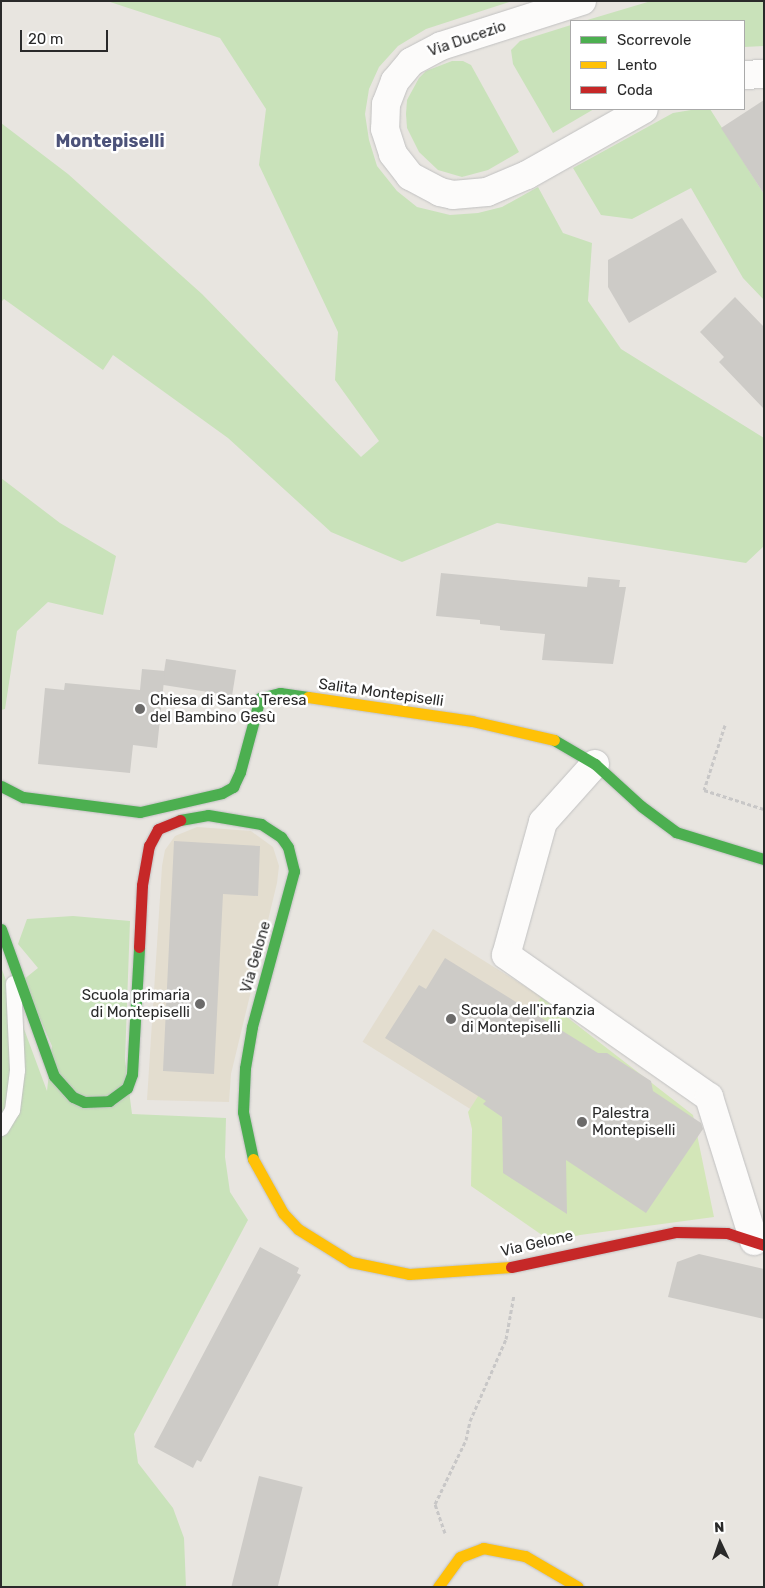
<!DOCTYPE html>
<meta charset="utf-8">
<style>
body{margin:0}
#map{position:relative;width:765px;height:1588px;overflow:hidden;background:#e8e5e0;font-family:Rubik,sans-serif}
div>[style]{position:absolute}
.education>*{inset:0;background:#e3ddcf;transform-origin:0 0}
.green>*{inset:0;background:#c9e2ba}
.pitch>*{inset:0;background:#d3e6b8}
.building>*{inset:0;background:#cdcbc7;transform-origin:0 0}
.path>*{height:3px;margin-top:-1.5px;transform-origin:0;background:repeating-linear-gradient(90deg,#c8c7c7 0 4px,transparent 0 6.5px)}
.roads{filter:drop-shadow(0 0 1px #c1c1c1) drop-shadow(0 0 1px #c1c1c1)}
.lane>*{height:15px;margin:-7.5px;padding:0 7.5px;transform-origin:7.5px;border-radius:7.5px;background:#fcfbfa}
.street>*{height:28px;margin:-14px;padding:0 14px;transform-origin:14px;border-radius:14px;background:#fcfbfa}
.fast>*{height:11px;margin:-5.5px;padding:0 5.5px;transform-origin:5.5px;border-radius:5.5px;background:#4caf50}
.slow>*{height:11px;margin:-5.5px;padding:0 5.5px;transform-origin:5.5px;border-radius:5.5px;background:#ffc107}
.jam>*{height:11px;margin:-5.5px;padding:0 5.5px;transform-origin:5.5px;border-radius:5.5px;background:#c62828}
.dots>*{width:14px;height:14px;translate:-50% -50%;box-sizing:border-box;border:2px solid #fff;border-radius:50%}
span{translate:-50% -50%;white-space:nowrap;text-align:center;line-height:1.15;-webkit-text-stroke:5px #fff;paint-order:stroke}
.street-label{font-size:15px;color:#2a2a2a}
.poi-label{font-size:15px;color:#2a2a2a}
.left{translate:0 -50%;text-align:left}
.right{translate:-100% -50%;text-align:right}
.quarter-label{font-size:18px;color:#4c5279;font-weight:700}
.frame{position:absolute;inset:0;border:2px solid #2a2a2a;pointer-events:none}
.legend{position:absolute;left:570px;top:20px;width:175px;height:90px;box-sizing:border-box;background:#fff;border:1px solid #aaa;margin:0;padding:6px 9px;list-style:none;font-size:15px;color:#2a2a2a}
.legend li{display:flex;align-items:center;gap:10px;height:25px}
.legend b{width:25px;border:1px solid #aaa}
.north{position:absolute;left:695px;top:1518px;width:50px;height:50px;-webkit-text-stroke:4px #fff;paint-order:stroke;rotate:357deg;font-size:14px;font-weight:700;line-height:20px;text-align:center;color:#2a2a2a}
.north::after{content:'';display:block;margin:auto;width:18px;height:22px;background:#2a2a2a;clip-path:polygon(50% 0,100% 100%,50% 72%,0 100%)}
.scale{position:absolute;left:20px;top:30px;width:88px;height:22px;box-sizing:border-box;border:2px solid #2a2a2a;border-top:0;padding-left:6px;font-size:15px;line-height:18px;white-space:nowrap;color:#2a2a2a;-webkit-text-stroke:4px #fff;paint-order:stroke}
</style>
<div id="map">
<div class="education">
<div style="clip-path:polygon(197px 827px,251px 831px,273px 847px,279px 866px,277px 883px,231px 1074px,229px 1102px,147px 1100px,162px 866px,165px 850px,175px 836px)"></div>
<div style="left:433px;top:929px;width:128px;height:133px;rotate:32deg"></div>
</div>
<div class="green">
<div style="clip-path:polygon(107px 1px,512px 1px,426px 29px,398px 46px,379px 67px,369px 89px,365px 114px,369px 140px,377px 166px,397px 191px,417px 207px,450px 215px,478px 213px,502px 207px,538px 187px,563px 233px,592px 243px,588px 301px,621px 349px,764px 438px,764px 546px,746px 563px,497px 523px,402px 562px,331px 532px,228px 438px,113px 355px,103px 370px,4px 299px,1px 302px,1px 123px,68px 174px,202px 294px,361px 457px,379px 441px,335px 380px,338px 332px,259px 165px,266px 109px,220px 38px)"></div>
<div style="clip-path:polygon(651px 1px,764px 1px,764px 46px,744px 47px,744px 21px,584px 21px)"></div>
<div style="clip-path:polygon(571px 25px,571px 109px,594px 109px,553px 133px,513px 64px,511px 50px,520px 41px)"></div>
<div style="clip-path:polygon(452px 61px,463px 61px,471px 65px,519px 152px,488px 170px,462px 177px,438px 170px,419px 152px,407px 128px,406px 114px,407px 100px,419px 78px,426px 71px)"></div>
<div style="clip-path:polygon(697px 109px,710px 109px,764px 194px,764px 300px,743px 278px,691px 188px,632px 219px,601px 215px,573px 168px,673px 113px)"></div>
<div style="clip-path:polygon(1px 478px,60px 523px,116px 556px,103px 615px,48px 602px,17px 631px,5px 709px,1px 710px)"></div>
<div style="clip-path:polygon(73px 916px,130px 921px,125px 1060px,132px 1114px,226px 1118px,225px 1157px,230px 1192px,248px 1220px,134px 1434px,138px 1463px,173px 1508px,184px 1538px,186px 1587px,1px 1587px,1px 967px,47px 1091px,52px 1046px,23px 980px,38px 968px,18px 944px,27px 919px)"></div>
</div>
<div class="pitch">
<div style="clip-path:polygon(541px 997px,693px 1115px,714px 1217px,580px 1235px,552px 1242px,471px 1186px,472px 1129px,468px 1112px)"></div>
</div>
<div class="building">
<div style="clip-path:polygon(764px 100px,764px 194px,721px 128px)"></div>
<div style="clip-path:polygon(682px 218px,717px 272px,629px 323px,608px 287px,608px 260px)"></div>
<div style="clip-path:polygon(735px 297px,764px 327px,764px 409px,719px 362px,724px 357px,700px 332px)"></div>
<div style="clip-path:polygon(441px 573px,587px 587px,588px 577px,620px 580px,619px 587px,626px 587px,613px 664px,542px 660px,545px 634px,500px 630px,500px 626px,480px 624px,480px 620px,436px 616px)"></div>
<div style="left:166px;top:659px;width:71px;height:26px;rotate:9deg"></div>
<div style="clip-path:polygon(142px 669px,165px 671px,157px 748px,133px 745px,130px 773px,38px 764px,45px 688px,64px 690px,65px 683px,140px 690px)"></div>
<div style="clip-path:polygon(174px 841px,260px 846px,258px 896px,223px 894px,214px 1074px,163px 1071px)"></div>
<div style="clip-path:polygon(445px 958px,598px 1053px,607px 1053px,651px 1081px,653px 1091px,701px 1123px,703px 1129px,646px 1213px,566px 1160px,567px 1214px,503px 1173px,502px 1117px,483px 1104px,486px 1101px,385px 1038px,419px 985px,426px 989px)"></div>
<div style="clip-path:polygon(260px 1247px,299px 1268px,297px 1273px,301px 1275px,201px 1462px,197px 1460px,193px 1468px,154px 1447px)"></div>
<div style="clip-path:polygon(699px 1254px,764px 1269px,764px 1319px,668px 1297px,677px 1262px)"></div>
<div style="left:259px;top:1476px;width:45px;height:115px;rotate:14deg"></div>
</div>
<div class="path">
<div style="left:725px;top:725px;width:68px;rotate:107.9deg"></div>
<div style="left:704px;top:790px;width:63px;rotate:17.6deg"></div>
<div style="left:445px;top:1533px;width:31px;rotate:-109deg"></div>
<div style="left:435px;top:1504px;width:71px;rotate:-64.2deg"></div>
<div style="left:466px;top:1440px;width:19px;rotate:-78deg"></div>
<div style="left:470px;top:1421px;width:90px;rotate:-66.3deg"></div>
<div style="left:506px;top:1339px;width:45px;rotate:-79.7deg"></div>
</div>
<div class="roads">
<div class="lane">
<div style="left:1px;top:1128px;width:21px;rotate:-59deg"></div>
<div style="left:12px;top:1110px;width:40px;rotate:-82.9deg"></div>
<div style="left:17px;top:1070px;width:87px;rotate:-92.6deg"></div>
</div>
<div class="street">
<div style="left:582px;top:1px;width:148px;rotate:162.3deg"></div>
<div style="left:441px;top:46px;width:34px;rotate:152deg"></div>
<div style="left:411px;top:62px;width:25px;rotate:130deg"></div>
<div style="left:395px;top:81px;width:25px;rotate:111deg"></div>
<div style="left:386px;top:104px;width:25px;rotate:92deg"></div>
<div style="left:385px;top:129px;width:26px;rotate:72deg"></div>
<div style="left:393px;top:154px;width:28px;rotate:52deg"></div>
<div style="left:410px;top:176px;width:34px;rotate:28deg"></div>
<div style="left:440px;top:192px;width:13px;rotate:13deg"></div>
<div style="left:453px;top:195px;width:34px;rotate:-5deg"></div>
<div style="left:487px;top:192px;width:43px;rotate:-23deg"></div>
<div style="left:527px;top:175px;width:134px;rotate:-29.4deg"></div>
<div style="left:744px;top:75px;width:20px;rotate:-3deg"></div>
<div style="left:595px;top:764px;width:78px;rotate:131.9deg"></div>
<div style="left:543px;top:822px;width:138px;rotate:105.5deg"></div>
<div style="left:506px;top:955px;width:248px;rotate:35deg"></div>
<div style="left:709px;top:1097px;width:151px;rotate:72.6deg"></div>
</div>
<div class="fast">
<div style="left:554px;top:740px;width:48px;rotate:30.3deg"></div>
<div style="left:595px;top:764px;width:62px;rotate:42.4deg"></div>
<div style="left:641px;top:806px;width:44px;rotate:36.6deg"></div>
<div style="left:676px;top:832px;width:92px;rotate:17.1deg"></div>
<div style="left:1px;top:786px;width:25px;rotate:27deg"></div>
<div style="left:23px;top:797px;width:118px;rotate:7.3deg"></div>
<div style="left:140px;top:812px;width:84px;rotate:-13deg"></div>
<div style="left:222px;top:793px;width:13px;rotate:-29deg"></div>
<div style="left:233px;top:787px;width:17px;rotate:-65deg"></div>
<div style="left:240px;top:772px;width:77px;rotate:-74.9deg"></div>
<div style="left:260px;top:698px;width:21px;rotate:-14deg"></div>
<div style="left:280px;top:693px;width:28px;rotate:8deg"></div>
<div style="left:180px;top:820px;width:28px;rotate:-10deg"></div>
<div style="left:208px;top:815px;width:54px;rotate:9.6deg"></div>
<div style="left:261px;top:824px;width:24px;rotate:33deg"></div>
<div style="left:281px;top:837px;width:12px;rotate:55deg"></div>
<div style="left:288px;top:847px;width:25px;rotate:76deg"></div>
<div style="left:294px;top:871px;width:162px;rotate:105.1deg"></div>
<div style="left:252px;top:1027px;width:42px;rotate:99.7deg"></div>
<div style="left:245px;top:1068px;width:44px;rotate:92.6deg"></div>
<div style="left:243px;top:1112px;width:48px;rotate:78deg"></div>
<div style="left:1px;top:929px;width:156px;rotate:70.2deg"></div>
<div style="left:54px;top:1076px;width:28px;rotate:48deg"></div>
<div style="left:73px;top:1097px;width:12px;rotate:24deg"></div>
<div style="left:84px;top:1102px;width:25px;rotate:-2deg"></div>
<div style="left:109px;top:1101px;width:22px;rotate:-36deg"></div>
<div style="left:127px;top:1088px;width:15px;rotate:-70deg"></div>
<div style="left:132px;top:1074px;width:127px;rotate:-86.8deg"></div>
</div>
<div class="slow">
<div style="left:308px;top:697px;width:166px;rotate:8.3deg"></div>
<div style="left:472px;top:721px;width:84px;rotate:13deg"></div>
<div style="left:253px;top:1159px;width:62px;rotate:60.9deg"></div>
<div style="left:283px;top:1213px;width:22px;rotate:47deg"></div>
<div style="left:298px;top:1229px;width:62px;rotate:31.9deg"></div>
<div style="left:351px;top:1262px;width:59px;rotate:11.7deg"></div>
<div style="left:409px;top:1274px;width:102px;rotate:-3.9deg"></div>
<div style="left:438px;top:1587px;width:37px;rotate:-54deg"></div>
<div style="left:460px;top:1557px;width:25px;rotate:-21deg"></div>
<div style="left:483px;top:1548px;width:43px;rotate:10.8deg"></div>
<div style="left:525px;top:1556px;width:61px;rotate:30.3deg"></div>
</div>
<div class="jam">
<div style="left:139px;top:947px;width:62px;rotate:-87.2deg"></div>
<div style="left:142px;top:885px;width:40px;rotate:-80deg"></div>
<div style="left:149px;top:846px;width:19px;rotate:-62deg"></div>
<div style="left:158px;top:829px;width:24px;rotate:-22deg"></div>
<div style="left:511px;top:1267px;width:168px;rotate:-12deg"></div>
<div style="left:675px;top:1232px;width:52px;rotate:1.1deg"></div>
<div style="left:727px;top:1233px;width:39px;rotate:18deg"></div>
</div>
</div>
<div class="dots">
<div style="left:140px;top:709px;background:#6c6b6a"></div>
<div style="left:200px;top:1004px;background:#6c6b6a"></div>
<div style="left:451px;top:1019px;background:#6c6b6a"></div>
<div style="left:582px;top:1122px;background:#6c6b6a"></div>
</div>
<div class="street-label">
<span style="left:467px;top:39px;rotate:-19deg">Via Ducezio</span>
<span style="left:381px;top:693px;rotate:8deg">Salita Montepiselli</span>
<span style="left:256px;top:957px;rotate:-74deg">Via Gelone</span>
<span style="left:537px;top:1244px;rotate:-13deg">Via Gelone</span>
</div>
<div class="poi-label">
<span class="left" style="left:150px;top:709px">Chiesa di Santa Teresa<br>del Bambino Gesù</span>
<span class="right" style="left:190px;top:1004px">Scuola primaria<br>di Montepiselli</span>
<span class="left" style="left:461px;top:1019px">Scuola dell'infanzia<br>di Montepiselli</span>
<span class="left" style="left:592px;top:1122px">Palestra<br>Montepiselli</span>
</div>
<div class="quarter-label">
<span style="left:110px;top:141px">Montepiselli</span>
</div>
<div class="frame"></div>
<ul class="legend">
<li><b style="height:6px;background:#4caf50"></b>Scorrevole</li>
<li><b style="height:6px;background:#ffc107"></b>Lento</li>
<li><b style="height:6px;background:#c62828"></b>Coda</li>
</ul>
<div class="north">N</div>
<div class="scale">20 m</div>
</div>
